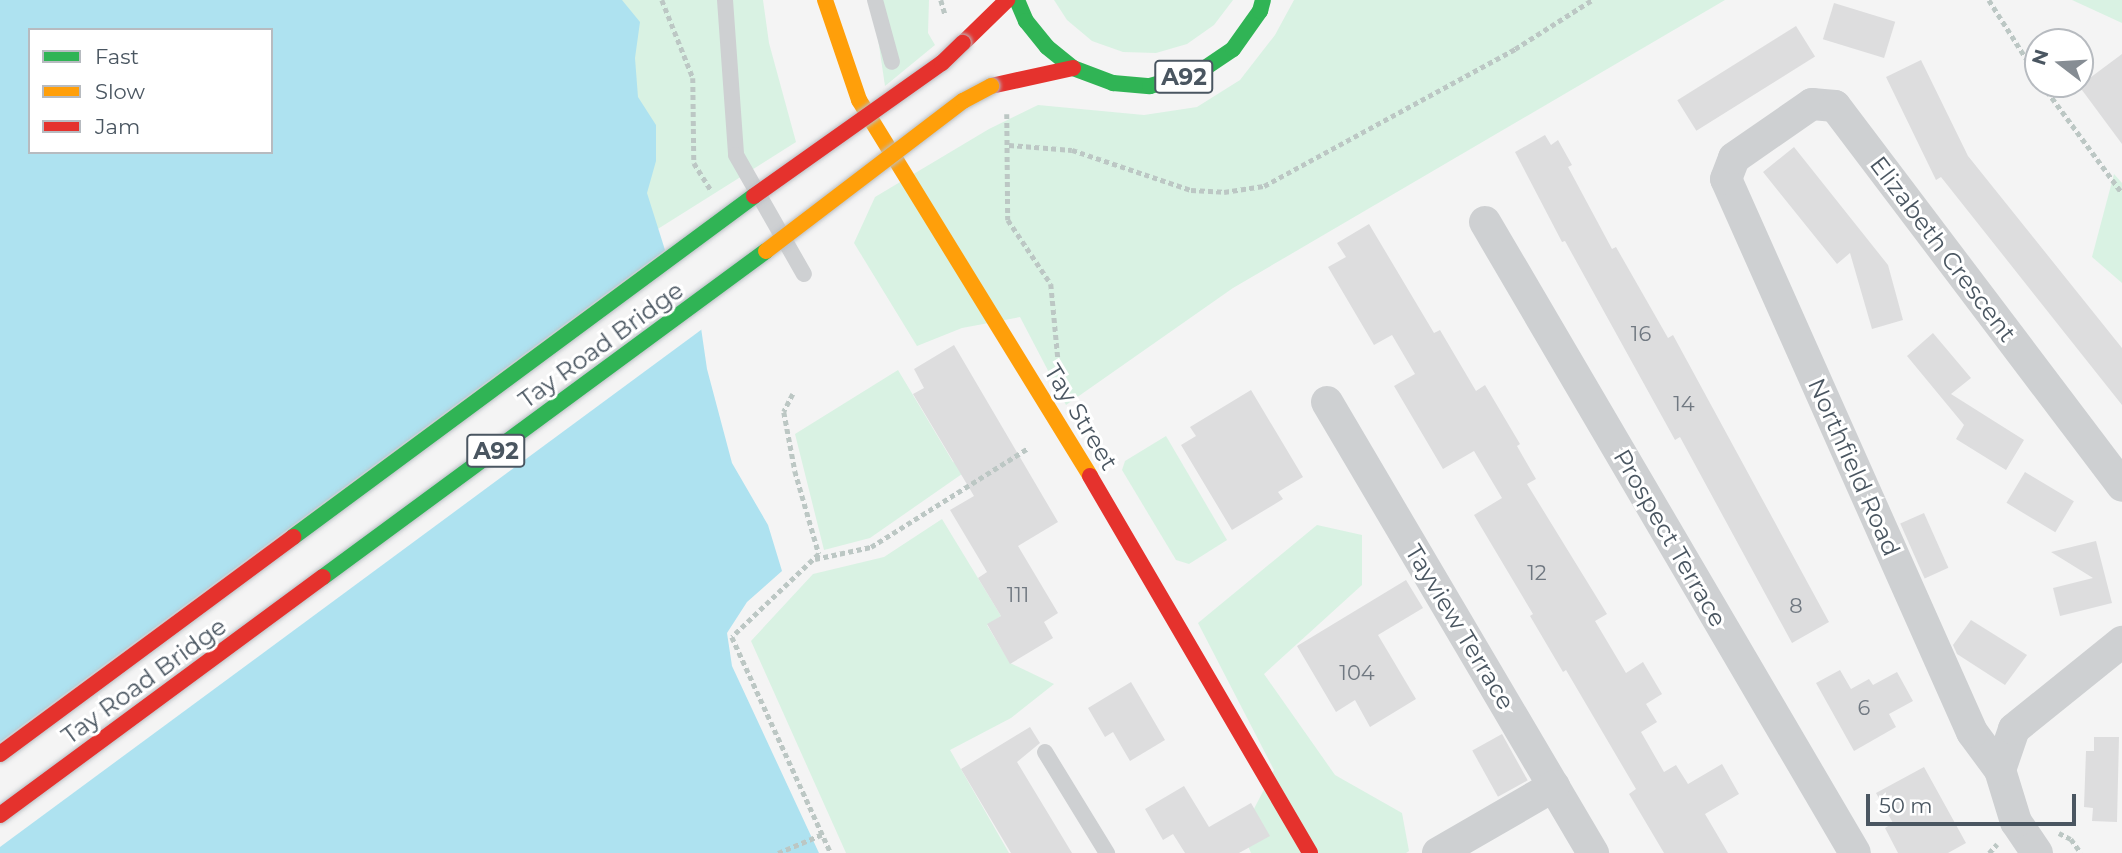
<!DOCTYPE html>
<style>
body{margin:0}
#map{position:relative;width:2122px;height:853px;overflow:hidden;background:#f4f4f4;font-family:Montserrat,sans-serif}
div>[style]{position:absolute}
.green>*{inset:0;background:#d9f2e3}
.water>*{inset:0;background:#aee2f0}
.pier>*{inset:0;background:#f4f4f4}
.building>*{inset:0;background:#ddddde;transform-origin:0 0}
.path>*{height:4.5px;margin-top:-2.25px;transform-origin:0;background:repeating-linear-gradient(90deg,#bcc7c4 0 5px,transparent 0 8.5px)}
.lane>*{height:16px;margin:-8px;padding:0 8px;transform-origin:8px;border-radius:8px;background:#ced0d2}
.street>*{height:32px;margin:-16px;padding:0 16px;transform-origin:16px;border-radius:16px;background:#ced0d2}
.fast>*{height:16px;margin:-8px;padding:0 8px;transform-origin:8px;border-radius:8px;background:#30b455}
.slow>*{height:16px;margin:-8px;padding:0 8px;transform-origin:8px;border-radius:8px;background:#ff9f0a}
.jam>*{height:16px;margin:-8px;padding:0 8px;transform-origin:8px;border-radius:8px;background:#e5322d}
.bridges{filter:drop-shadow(0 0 2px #b9bec3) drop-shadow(0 0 2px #b9bec3)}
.fast-bridge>*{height:16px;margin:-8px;padding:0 8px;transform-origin:8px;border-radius:8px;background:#30b455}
.slow-bridge>*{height:16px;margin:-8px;padding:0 8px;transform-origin:8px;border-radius:8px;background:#ff9f0a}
.jam-bridge>*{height:16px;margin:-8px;padding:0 8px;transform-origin:8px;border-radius:8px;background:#e5322d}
span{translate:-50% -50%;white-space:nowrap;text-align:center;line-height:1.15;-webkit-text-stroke:6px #fff;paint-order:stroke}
.number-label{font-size:21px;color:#707881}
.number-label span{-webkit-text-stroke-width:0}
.shield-label span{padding:2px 5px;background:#fff;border:2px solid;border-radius:5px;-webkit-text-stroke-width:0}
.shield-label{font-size:23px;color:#4a5661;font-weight:700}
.street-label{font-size:24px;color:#4a5661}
.legend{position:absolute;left:28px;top:28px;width:245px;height:126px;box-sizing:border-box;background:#fff;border:2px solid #b7bbc0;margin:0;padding:9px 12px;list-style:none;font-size:21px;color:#4a5661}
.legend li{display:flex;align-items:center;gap:14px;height:35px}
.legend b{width:35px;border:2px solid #b7bbc0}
.north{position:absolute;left:2024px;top:28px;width:70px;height:70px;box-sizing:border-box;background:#fff;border:2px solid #b7bbc0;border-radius:50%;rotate:287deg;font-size:19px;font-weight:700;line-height:28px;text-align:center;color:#4a5661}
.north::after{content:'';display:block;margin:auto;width:24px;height:32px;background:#868d94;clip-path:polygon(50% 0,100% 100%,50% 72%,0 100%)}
.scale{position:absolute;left:1866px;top:794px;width:210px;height:32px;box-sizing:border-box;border:4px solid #4a5661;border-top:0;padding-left:9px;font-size:21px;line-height:24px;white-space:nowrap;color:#4a5661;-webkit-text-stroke:5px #fff;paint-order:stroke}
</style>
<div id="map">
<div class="green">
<div style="clip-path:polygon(585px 0,763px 0,769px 43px,796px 142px,618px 254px)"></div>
<div style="clip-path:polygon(876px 0,929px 0,928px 33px,935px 45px,885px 86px,874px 12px)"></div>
<div style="clip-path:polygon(1054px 0,1233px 0,1214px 25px,1187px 44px,1156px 53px,1123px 52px,1092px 41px,1067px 20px)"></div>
<div style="clip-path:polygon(1294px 0,1725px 0,1233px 288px,1066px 405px,1020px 317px,962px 328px,917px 346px,854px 243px,875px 197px,989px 129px,1038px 105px,1144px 115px,1197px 107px,1240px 80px,1275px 35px)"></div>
<div style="clip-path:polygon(2072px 0,2122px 0,2122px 23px)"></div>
<div style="clip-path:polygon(2114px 174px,2122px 183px,2122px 283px,2092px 257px)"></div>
<div style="clip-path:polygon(898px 370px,953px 462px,972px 467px,870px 538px,824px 550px,795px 434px)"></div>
<div style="clip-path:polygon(1166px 436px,1227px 540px,1189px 564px,1176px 560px,1122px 470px,1125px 461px)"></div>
<div style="clip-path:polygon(942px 519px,1001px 616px,987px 625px,1010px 663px,1054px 684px,1011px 718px,950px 750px,1009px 853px,846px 853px,751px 641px,813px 574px,884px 557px)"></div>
<div style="clip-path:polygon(1317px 525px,1362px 535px,1362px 585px,1264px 674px,1335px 775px,1402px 813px,1409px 851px,1406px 853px,1251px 853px,1242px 832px,1274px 770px,1198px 623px)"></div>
</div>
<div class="water">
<div style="clip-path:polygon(evenodd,0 0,622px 0,640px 22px,635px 58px,638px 97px,656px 125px,656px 161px,647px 193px,665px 250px,699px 314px,707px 369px,732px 463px,768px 525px,782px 571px,747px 602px,727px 633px,732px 666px,819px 853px,0 853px,0 0,30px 30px,271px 30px,271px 152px,30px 152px,30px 30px)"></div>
</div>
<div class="pier">
<div style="clip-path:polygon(668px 248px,703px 313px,705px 327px,0 847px,0 742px)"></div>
</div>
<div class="building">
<div style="left:1834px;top:3px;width:64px;height:38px;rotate:17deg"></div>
<div style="left:1796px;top:26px;width:36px;height:140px;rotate:58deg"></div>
<div style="clip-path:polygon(2122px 54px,2122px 144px,2079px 86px)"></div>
<div style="clip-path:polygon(1921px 60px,1968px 156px,2122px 348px,2122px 405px,1941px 177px,1936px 180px,1886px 77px)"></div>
<div style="clip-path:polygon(1545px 135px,1551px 145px,1558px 140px,1572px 165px,1568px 167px,1612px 249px,1616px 247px,1668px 338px,1673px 335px,1829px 622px,1792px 643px,1680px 437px,1675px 440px,1565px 241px,1562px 242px,1515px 152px)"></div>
<div style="clip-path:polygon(1794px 147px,1888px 265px,1903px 320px,1872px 329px,1850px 253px,1837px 264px,1763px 172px)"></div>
<div style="clip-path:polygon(1369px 224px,1434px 333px,1440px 330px,1476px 391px,1485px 385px,1520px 444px,1517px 446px,1536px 479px,1527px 484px,1607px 614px,1595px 621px,1626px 673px,1643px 662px,1662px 694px,1646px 704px,1657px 722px,1641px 732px,1664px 772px,1676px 765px,1688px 784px,1722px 764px,1739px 794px,1705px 814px,1728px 853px,1664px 853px,1629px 794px,1636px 789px,1566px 670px,1563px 672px,1530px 616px,1533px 614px,1474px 515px,1502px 498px,1474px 451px,1443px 469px,1394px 386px,1415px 374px,1392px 335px,1374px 345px,1328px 267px,1346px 257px,1337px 243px)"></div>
<div style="clip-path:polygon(1933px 333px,1971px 378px,1951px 394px,2024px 440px,2006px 470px,1956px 439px,1964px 425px,1907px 356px)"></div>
<div style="clip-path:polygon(954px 345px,1058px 522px,1018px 546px,1058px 613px,1044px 622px,1053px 638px,1010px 664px,987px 624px,1001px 616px,978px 578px,987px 572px,950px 510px,974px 496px,913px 394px,924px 388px,914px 369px)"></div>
<div style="clip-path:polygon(1251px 390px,1303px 477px,1278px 492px,1283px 499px,1232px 530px,1181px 445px,1196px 436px,1190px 427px)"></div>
<div style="left:2025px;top:472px;width:57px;height:36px;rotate:31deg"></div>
<div style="left:1924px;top:513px;width:60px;height:26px;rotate:66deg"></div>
<div style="clip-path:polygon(2096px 541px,2112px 603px,2060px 616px,2053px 588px,2093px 578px,2051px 552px)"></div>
<div style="clip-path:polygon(1406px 580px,1423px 608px,1378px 635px,1416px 699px,1370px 727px,1355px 700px,1336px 712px,1297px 646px)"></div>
<div style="clip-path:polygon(1971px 620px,2027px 655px,2005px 685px,1957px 654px,1953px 645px)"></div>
<div style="clip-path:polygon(1840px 670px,1851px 689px,1869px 679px,1873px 685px,1897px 672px,1913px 701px,1889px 714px,1896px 727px,1854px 751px,1816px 683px)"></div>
<div style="clip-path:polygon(1131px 682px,1165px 740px,1130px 761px,1113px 732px,1105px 737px,1088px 708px)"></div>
<div style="clip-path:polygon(1030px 727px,1040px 743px,1017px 762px,1072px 853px,1011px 853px,961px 769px)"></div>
<div style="left:1502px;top:734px;width:53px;height:34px;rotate:61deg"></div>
<div style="clip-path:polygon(2094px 737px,2119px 737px,2117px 822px,2092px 821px,2093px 808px,2084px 807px,2086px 751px,2094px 751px)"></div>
<div style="clip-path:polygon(1924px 767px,1966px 843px,1948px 853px,1898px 853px,1885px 828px,1893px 823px,1876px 793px)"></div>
<div style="clip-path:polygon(1184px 786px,1209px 827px,1251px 803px,1270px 836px,1239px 853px,1185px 853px,1173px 834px,1163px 840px,1145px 809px)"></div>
</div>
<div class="path">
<div style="left:662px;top:0;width:84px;rotate:68.3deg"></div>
<div style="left:693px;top:78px;width:85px;rotate:89.3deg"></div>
<div style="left:694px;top:163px;width:31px;rotate:58deg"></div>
<div style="left:941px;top:0;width:15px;rotate:74deg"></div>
<div style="left:1989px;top:0;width:91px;rotate:57.5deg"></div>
<div style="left:2042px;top:84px;width:135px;rotate:53.7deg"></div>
<div style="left:1007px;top:114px;width:106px;rotate:89.5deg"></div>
<div style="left:1008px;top:220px;width:77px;rotate:56.1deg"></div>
<div style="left:1051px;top:284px;width:74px;rotate:84.6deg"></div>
<div style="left:1009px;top:145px;width:63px;rotate:4.5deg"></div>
<div style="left:1072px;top:150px;width:126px;rotate:18.6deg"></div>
<div style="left:1191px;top:190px;width:33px;rotate:3deg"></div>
<div style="left:1224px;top:192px;width:40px;rotate:-8.5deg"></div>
<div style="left:1264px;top:186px;width:286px;rotate:-28.6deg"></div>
<div style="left:1515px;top:49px;width:91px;rotate:-32.5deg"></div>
<div style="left:793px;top:394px;width:20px;rotate:117deg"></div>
<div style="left:784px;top:412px;width:60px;rotate:79.4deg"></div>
<div style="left:795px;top:471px;width:86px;rotate:73.9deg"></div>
<div style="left:819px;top:554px;width:120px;rotate:136.3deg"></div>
<div style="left:732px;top:637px;width:238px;rotate:65.4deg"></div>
<div style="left:815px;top:559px;width:57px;rotate:-12.1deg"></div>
<div style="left:871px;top:547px;width:186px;rotate:-32.2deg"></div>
<div style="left:2059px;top:833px;width:13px;rotate:27deg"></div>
<div style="left:2071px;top:839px;width:17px;rotate:54deg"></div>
<div style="left:778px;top:853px;width:49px;rotate:-22.9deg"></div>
<div style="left:1989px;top:853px;width:12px;rotate:-48deg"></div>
</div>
<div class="lane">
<div style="left:725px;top:0;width:155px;rotate:85.9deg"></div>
<div style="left:736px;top:155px;width:137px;rotate:60.3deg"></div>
<div style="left:875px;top:0;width:64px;rotate:74.7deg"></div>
<div style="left:1045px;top:752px;width:119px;rotate:58.5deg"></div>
</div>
<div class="street">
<div style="left:1485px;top:222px;width:731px;rotate:59.61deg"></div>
<div style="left:1327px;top:402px;width:524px;rotate:59.47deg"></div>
<div style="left:2000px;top:770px;width:43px;rotate:-71.1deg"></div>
<div style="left:2014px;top:729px;width:139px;rotate:-38.9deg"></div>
<div style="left:1438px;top:853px;width:134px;rotate:-30deg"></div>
<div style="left:2037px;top:853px;width:37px;rotate:-124deg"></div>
<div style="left:2016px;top:822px;width:54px;rotate:-107.1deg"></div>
<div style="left:2000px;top:770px;width:47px;rotate:-126.4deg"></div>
<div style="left:1972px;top:732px;width:605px;rotate:-113.98deg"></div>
<div style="left:1726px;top:179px;width:22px;rotate:-69deg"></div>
<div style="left:1734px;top:158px;width:95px;rotate:-34.7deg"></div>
<div style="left:1812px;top:104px;width:23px;rotate:5deg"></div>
<div style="left:1835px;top:106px;width:476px;rotate:52.9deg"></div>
</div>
<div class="fast">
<div style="left:1017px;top:0;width:23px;rotate:67deg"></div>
<div style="left:1026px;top:21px;width:33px;rotate:51deg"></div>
<div style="left:1047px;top:47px;width:33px;rotate:39deg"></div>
<div style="left:1073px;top:68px;width:43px;rotate:20.6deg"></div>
<div style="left:1113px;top:83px;width:37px;rotate:5deg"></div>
<div style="left:1150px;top:86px;width:51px;rotate:-15.9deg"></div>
<div style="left:1199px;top:72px;width:41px;rotate:-34.1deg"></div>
<div style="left:1233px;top:49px;width:47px;rotate:-54.6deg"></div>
<div style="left:1260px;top:11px;width:11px;rotate:-75deg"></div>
</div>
<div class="slow">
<div style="left:825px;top:0;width:106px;rotate:71.2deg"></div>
<div style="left:859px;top:100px;width:441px;rotate:58.4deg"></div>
</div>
<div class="jam">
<div style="left:963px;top:43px;width:62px;rotate:-44.3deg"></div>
<div style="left:991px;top:86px;width:84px;rotate:-12.4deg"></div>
<div style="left:1090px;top:476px;width:436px;rotate:59.7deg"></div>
</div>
<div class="bridges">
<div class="fast-bridge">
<div style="left:293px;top:537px;width:573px;rotate:-36.49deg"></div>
<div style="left:323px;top:577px;width:550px;rotate:-36.35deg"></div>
</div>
<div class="slow-bridge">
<div style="left:766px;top:251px;width:248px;rotate:-37.3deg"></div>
<div style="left:963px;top:101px;width:32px;rotate:-28deg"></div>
</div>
<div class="jam-bridge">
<div style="left:754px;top:196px;width:230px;rotate:-35.3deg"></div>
<div style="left:942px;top:63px;width:29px;rotate:-44deg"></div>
<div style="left:0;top:754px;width:365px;rotate:-36.5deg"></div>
<div style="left:0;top:815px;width:401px;rotate:-36.4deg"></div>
</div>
</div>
<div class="number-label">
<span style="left:1641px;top:334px">16</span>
<span style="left:1684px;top:404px">14</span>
<span style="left:1537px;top:573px">12</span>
<span style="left:1018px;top:595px">111</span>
<span style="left:1796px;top:606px">8</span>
<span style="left:1357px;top:673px">104</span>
<span style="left:1864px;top:708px">6</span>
</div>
<div class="shield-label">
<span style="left:1184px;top:77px">A92</span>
<span style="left:496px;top:451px">A92</span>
</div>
<div class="street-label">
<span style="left:1943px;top:249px;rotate:53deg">Elizabeth Crescent</span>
<span style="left:601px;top:345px;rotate:-36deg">Tay Road Bridge</span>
<span style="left:1081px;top:417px;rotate:59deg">Tay Street</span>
<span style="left:1854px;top:467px;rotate:66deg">Northfield Road</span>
<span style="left:1670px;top:538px;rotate:60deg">Prospect Terrace</span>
<span style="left:1460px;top:627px;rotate:59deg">Tayview Terrace</span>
<span style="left:144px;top:681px;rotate:-36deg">Tay Road Bridge</span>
</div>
<ul class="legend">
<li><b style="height:9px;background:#30b455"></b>Fast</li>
<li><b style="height:9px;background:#ff9f0a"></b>Slow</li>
<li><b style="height:9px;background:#e5322d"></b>Jam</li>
</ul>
<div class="north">N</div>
<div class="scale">50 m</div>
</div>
